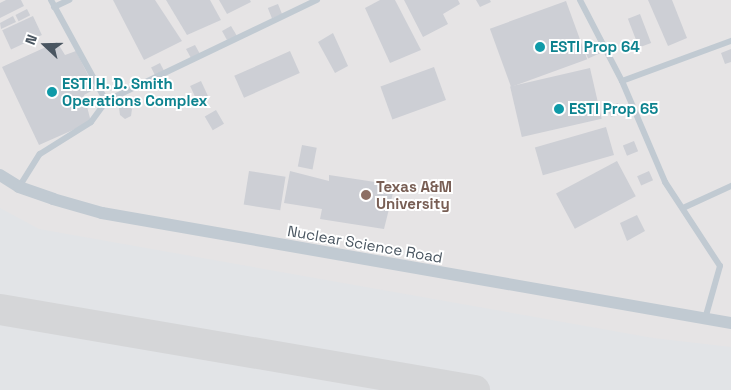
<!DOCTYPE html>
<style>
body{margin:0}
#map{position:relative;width:731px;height:390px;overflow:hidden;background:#f5f3f3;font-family:"Space Grotesk",sans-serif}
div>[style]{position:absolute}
.education>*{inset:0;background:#e6e4e5;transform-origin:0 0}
.airport>*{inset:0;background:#e2e4e7}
.taxiway>*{height:31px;margin:-15.5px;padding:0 15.5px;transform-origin:15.5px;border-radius:15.5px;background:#d5d6d8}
.building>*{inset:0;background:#cdcfd5;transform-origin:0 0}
.service>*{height:6px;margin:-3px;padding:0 3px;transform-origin:3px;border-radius:3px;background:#c1cad2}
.minor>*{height:12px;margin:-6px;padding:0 6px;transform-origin:6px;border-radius:6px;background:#c1cad2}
.dots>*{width:14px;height:14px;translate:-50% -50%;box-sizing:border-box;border:2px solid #fff;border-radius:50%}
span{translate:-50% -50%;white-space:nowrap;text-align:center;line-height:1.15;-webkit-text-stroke:4px #fff;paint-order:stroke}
.culture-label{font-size:15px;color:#0d838f;font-weight:700}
.left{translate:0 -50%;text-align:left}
.education-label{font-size:15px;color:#785e54;font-weight:700}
.street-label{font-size:15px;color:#4a5661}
.north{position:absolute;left:20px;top:20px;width:50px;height:50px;-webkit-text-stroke:4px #fff;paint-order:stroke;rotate:291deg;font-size:14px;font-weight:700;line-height:20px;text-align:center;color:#4a5661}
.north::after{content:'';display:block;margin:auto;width:18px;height:22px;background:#4a5661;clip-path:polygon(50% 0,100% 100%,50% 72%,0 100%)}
</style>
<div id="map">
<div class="education">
<div style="left:0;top:0;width:731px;height:390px"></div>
</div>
<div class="airport">
<div style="clip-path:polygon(0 208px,39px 229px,653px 338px,731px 347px,731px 390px,0 390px)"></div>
</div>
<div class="taxiway">
<div style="left:0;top:309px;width:481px;rotate:9.7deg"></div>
</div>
<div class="building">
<div style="clip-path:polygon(6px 0,21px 0,24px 6px,0 18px,0 3px)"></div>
<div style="clip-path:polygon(113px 0,155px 0,182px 41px,144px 60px)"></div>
<div style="clip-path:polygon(166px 0,210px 0,221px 20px,187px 35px)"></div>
<div style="clip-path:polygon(219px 0,250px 0,251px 2px,227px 14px)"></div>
<div style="clip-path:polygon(380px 0,395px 0,421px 50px,390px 63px,365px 8px)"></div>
<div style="clip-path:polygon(404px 0,458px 0,460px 4px,443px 14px,448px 24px,423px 37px)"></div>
<div style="clip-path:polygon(476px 0,490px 0,491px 2px,480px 7px)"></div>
<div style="clip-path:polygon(648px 0,672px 0,687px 38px,668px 46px)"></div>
<div style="left:566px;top:1px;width:62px;height:81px;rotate:70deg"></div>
<div style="left:278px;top:4px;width:11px;height:11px;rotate:68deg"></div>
<div style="left:27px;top:9px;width:7px;height:13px;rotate:63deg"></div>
<div style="left:640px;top:14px;width:31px;height:13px;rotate:69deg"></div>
<div style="clip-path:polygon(13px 16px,16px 22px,1px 29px,0 23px)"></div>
<div style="left:33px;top:16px;width:21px;height:34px;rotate:65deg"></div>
<div style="clip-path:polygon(231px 26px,237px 36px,227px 40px,222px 31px)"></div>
<div style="clip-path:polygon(333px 33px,348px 66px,335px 73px,318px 42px)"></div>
<div style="clip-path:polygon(57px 42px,65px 55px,76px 51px,95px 89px,84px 95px,91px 122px,39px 145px,2px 67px)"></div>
<div style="left:596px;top:44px;width:10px;height:13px;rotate:66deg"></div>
<div style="clip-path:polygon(195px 45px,200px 54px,191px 58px,186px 49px)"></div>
<div style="clip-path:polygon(731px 49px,731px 62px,725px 64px,721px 53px)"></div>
<div style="left:290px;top:51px;width:24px;height:61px;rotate:66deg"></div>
<div style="left:160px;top:63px;width:9px;height:10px;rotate:63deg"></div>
<div style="left:434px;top:67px;width:35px;height:57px;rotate:70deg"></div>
<div style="left:590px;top:68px;width:52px;height:82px;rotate:77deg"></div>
<div style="left:201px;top:81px;width:17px;height:12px;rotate:65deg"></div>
<div style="clip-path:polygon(618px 103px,622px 113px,611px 117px,606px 107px)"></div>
<div style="clip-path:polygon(126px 105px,132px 109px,131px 116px,125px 119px,120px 115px,119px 108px)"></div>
<div style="left:216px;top:110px;width:16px;height:13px;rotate:60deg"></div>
<div style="left:606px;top:127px;width:29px;height:74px;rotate:74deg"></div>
<div style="left:634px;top:141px;width:11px;height:12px;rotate:68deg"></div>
<div style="left:302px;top:145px;width:15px;height:22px;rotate:11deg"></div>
<div style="left:617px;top:161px;width:40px;height:69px;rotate:62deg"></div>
<div style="left:249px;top:171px;width:37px;height:34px;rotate:9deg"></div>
<div style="clip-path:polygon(290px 171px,329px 181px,329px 175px,395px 185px,384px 229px,320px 219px,322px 209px,284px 203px)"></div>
<div style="left:649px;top:171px;width:10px;height:13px;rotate:66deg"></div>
<div style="clip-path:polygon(637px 215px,645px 231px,627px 241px,620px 223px)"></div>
</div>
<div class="service">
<div style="left:51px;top:0;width:115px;rotate:61.4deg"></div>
<div style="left:580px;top:0;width:91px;rotate:62.6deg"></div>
<div style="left:622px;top:81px;width:110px;rotate:66.9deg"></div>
<div style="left:665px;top:182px;width:100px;rotate:56.8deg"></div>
<div style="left:720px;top:266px;width:55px;rotate:105.8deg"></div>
<div style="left:54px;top:7px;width:17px;rotate:-25deg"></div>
<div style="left:622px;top:81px;width:116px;rotate:-20.2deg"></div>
<div style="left:19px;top:187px;width:39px;rotate:-58deg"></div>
<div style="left:40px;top:154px;width:60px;rotate:-32.1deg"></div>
<div style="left:91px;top:122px;width:26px;rotate:-54deg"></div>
<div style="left:106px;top:101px;width:234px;rotate:-25.6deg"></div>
<div style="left:683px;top:208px;width:53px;rotate:-24.6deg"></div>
</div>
<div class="minor">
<div style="left:0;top:175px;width:22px;rotate:32deg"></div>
<div style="left:19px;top:187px;width:36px;rotate:19deg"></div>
<div style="left:53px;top:199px;width:51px;rotate:15.9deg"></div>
<div style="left:102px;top:213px;width:639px;rotate:9.92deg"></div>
</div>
<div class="dots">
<div style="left:540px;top:47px;background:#0f9aa8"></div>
<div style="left:52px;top:92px;background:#0f9aa8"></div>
<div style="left:559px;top:109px;background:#0f9aa8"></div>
<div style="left:366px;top:195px;background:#8d6e63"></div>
</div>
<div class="culture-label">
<span class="left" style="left:550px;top:47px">ESTI Prop 64</span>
<span class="left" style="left:62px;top:92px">ESTI H. D. Smith<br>Operations Complex</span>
<span class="left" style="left:569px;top:109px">ESTI Prop 65</span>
</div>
<div class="education-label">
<span class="left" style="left:376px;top:195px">Texas A&amp;M<br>University</span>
</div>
<div class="street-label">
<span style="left:365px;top:244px;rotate:10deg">Nuclear Science Road</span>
</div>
<div class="north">N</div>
</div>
